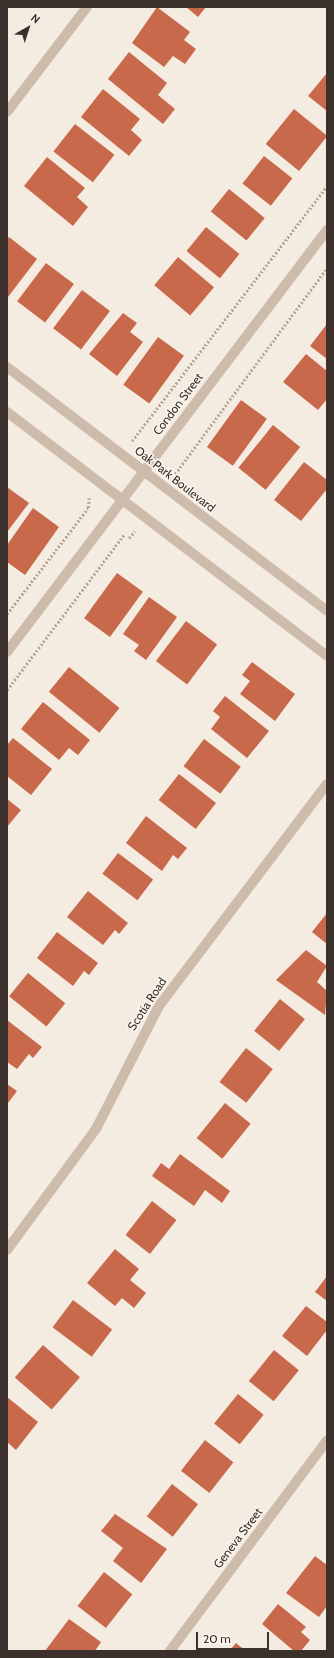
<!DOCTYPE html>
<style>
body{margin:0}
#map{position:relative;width:334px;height:1658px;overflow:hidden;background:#f4ebe1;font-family:Cabin,sans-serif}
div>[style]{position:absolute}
.building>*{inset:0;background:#c8694b;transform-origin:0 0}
.path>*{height:2.5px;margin-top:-1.25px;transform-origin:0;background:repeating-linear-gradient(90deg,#b9a596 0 2px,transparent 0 4px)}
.minor>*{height:10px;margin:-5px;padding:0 5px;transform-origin:5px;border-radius:5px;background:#cdbbac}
span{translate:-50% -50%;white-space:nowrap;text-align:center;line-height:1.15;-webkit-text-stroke:3px #fbf5ee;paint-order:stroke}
.street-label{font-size:12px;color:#3b302b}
.frame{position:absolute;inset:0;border:8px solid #3b302b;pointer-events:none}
.north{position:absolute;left:8px;top:8px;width:40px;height:40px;-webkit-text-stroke:3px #fbf5ee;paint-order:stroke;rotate:39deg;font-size:11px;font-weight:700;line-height:16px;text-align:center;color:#3b302b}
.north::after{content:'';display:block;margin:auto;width:14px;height:18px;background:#3b302b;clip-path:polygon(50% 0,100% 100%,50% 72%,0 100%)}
.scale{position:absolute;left:196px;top:1632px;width:73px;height:18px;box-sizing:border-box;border:2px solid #3b302b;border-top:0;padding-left:5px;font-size:12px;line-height:14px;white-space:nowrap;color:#3b302b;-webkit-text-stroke:3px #fbf5ee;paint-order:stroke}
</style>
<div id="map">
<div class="building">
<div style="clip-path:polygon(157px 7px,190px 32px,184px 40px,196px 49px,185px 64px,173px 56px,164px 67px,132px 43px)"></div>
<div style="clip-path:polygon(186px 7px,206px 7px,198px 17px)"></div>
<div style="clip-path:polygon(129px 52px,167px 83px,158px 95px,175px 109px,163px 124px,108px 79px)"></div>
<div style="clip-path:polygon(327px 73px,327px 111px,308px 96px)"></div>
<div style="clip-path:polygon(103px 89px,140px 119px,131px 130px,142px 140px,129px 156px,81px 117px)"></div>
<div style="left:294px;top:109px;width:43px;height:45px;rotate:39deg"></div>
<div style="left:75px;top:124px;width:50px;height:35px;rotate:38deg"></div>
<div style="left:264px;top:156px;width:36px;height:35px;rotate:38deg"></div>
<div style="clip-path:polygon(47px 157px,85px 188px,77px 197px,88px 207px,73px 226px,24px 186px)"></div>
<div style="left:229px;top:189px;width:46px;height:29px;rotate:39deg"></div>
<div style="left:206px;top:227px;width:43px;height:31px;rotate:39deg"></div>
<div style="clip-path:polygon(9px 237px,37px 259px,8px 297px,7px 240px)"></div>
<div style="left:178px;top:257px;width:47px;height:37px;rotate:40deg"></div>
<div style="left:46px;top:263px;width:35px;height:48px;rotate:37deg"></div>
<div style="left:82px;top:290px;width:35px;height:48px;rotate:37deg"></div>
<div style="clip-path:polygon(123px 313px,137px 323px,130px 332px,143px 342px,117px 376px,89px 354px)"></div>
<div style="clip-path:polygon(327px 324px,327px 359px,310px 346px)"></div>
<div style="left:158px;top:337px;width:32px;height:59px;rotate:36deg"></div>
<div style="clip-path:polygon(306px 354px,327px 371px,327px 399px,318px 410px,283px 382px)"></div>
<div style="left:241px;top:400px;width:32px;height:58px;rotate:36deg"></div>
<div style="left:273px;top:425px;width:35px;height:55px;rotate:39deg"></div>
<div style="clip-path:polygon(304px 462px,327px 480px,327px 489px,301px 521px,274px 500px)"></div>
<div style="clip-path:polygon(7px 487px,29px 503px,7px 532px)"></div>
<div style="clip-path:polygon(33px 508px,59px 527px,25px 575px,7px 562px,7px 545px)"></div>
<div style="left:117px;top:573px;width:32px;height:56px;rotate:36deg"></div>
<div style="clip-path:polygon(149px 597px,177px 617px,146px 660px,134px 651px,139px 645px,123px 634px)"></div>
<div style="left:186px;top:621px;width:39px;height:50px;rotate:37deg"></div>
<div style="clip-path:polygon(252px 662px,295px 694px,275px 721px,240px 694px,250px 681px,242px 675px)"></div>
<div style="left:69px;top:667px;width:65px;height:32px;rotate:39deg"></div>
<div style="clip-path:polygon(225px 696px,269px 731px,247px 758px,211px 729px,220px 717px,213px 711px)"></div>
<div style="clip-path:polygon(43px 702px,90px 740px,78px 755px,69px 748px,59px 760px,21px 729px)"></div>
<div style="clip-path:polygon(13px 738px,52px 769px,31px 795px,7px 776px,7px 745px)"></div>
<div style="left:204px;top:739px;width:46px;height:34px;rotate:37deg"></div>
<div style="left:179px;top:774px;width:47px;height:33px;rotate:38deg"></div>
<div style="clip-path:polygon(7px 799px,21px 810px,7px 827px)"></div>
<div style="clip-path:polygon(146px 816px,187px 848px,178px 859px,173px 855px,162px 871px,126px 843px)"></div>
<div style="left:118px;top:853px;width:44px;height:26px;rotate:37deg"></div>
<div style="clip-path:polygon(88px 891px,128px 923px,119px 934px,115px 930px,103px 945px,67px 917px)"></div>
<div style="clip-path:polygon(327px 913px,327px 944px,312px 932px)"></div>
<div style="clip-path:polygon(57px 932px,98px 963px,89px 975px,84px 971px,73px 986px,37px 958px)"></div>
<div style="clip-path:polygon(306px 950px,327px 966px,317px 982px,327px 991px,325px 1015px,276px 980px)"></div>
<div style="left:28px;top:973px;width:48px;height:30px;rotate:39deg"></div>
<div style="left:280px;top:999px;width:32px;height:41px;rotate:39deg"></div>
<div style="clip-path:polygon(7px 1020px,42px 1047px,33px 1058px,29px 1054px,17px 1069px,7px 1062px)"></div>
<div style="left:246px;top:1048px;width:34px;height:43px;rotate:38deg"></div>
<div style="clip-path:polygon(7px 1084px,17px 1091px,8px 1103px,7px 1102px)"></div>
<div style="left:225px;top:1103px;width:33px;height:45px;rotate:39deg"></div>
<div style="clip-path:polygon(180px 1154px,230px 1191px,222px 1203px,205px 1190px,194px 1206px,152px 1176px,161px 1163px,169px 1169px)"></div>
<div style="left:152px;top:1201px;width:31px;height:43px;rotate:38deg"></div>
<div style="clip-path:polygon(115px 1249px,139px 1269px,130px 1280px,146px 1293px,134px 1308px,122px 1298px,115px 1306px,87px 1283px)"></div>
<div style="clip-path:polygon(327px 1276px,327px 1301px,315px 1292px)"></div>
<div style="left:73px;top:1300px;width:49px;height:34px;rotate:37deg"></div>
<div style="clip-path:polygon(306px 1306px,327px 1322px,327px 1330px,307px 1356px,282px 1336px)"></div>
<div style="left:43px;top:1345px;width:49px;height:43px;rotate:41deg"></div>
<div style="left:274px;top:1350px;width:32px;height:40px;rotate:39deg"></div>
<div style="left:238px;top:1394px;width:33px;height:38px;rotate:39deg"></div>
<div style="clip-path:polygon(7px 1397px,38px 1422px,16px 1450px,7px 1442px)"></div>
<div style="left:205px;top:1440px;width:36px;height:39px;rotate:38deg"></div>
<div style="left:172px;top:1484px;width:33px;height:41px;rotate:38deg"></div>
<div style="clip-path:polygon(115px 1514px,167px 1549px,141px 1583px,113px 1561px,123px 1548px,101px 1531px)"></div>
<div style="clip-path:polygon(315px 1556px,327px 1565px,327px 1606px,319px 1617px,286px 1593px)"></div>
<div style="left:104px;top:1572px;width:36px;height:43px;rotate:38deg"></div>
<div style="clip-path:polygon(278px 1604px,306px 1627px,301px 1632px,310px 1640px,301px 1651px,294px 1651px,262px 1624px)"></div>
<div style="clip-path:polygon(69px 1619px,101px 1642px,95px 1651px,45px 1651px)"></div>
<div style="clip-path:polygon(236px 1643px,246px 1651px,229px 1651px)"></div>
</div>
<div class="path">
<div style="left:132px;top:441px;width:321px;rotate:-52.6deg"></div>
<div style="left:175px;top:474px;width:256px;rotate:-53.6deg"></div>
<div style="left:129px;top:538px;width:9px;rotate:-49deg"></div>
<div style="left:7px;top:614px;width:133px;rotate:-52.6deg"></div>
<div style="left:88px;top:508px;width:10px;rotate:-84deg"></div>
<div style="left:7px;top:690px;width:194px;rotate:-53deg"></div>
</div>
<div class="minor">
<div style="left:7px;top:112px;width:132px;rotate:-52.7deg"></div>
<div style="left:7px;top:367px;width:402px;rotate:37.3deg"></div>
<div style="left:7px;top:412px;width:402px;rotate:37.3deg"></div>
<div style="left:7px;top:652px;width:530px;rotate:-52.83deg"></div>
<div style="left:7px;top:1250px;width:150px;rotate:-53.7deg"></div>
<div style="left:96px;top:1129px;width:138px;rotate:-62.9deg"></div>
<div style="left:159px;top:1006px;width:278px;rotate:-52.9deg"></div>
<div style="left:170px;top:1651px;width:263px;rotate:-53.3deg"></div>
</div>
<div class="street-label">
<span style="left:178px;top:404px;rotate:-53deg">Condon Street</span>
<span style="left:175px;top:479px;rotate:38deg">Oak Park Boulevard</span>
<span style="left:147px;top:1004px;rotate:-57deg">Scotia Road</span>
<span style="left:238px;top:1538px;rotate:-53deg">Geneva Street</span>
</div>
<div class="frame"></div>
<div class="north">N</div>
<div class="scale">20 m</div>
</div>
